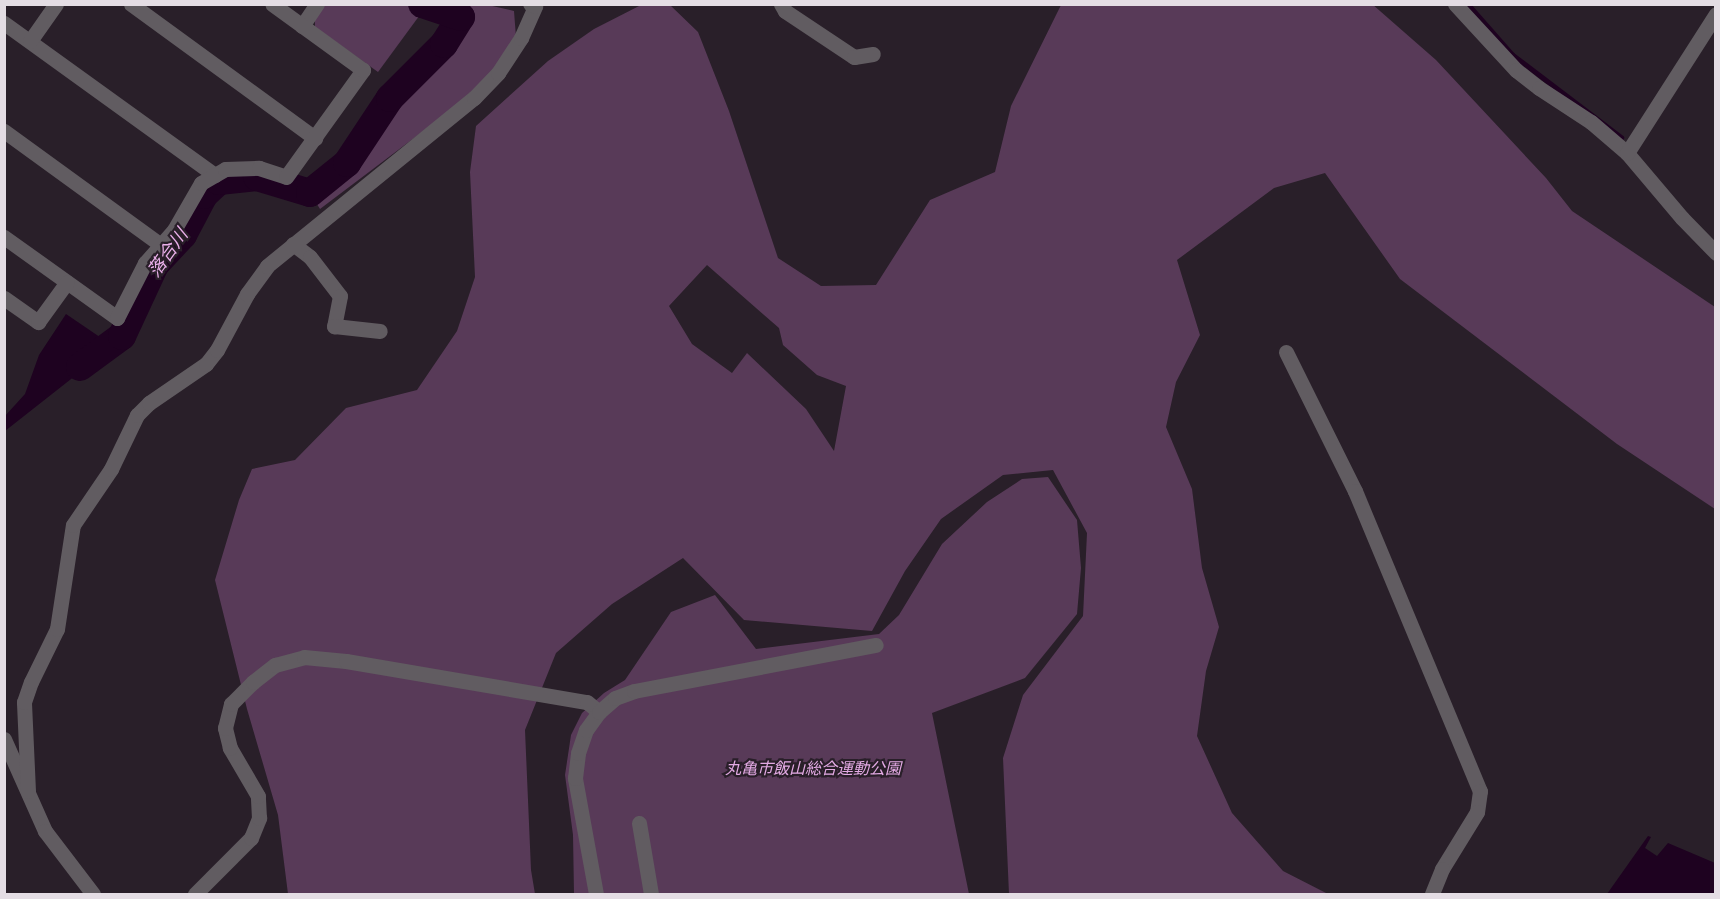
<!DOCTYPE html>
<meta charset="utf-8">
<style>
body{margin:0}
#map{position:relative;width:1720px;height:899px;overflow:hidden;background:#291f29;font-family:Lora,"Noto Sans JP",serif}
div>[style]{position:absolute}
.green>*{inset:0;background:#583a58}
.water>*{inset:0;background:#1e0220}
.stream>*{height:4.5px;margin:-2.25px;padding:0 2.25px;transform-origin:2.25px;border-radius:2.25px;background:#1e0220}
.river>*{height:28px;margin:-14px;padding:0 14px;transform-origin:14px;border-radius:14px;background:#1e0220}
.minor>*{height:15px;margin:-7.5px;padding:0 7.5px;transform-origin:7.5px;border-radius:7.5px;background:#615c61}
span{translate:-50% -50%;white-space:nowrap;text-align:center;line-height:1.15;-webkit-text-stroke:4.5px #291f29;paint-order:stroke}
.park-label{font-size:16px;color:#e2a9e3;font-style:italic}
.water-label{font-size:18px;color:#eab0ea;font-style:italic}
.frame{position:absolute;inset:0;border:6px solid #e4dde4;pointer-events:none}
</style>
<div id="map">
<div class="green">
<div style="clip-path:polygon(415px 4px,425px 8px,378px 72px,315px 27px,315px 18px,325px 5px)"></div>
<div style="clip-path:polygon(evenodd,1372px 4px,1436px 60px,1546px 178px,1572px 211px,1715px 307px,1715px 509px,1617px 444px,1400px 279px,1325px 173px,1274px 188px,1177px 260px,1200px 335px,1176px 382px,1166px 427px,1192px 489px,1202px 568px,1219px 627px,1206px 671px,1197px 736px,1232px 813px,1283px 871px,1328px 894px,1009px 894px,1003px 758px,1023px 695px,1083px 616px,1087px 533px,1053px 470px,1003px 475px,941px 519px,905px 571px,872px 631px,744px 620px,683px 558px,612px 604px,556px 653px,525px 730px,531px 870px,535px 894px,288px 894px,278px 815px,247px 709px,215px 580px,239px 500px,252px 469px,295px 460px,346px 408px,417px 390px,457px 331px,475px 277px,470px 172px,476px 126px,548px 61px,594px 29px,641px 5px,670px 5px,698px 32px,729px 111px,778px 258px,821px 286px,876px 285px,930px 200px,995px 172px,1011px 106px,1061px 5px,1372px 4px,707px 265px,779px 328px,783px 345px,817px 375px,846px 386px,834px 451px,806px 409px,747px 353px,732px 373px,692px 344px,669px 306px,707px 265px)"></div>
<div style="clip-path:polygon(435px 5px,488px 5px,514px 11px,516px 37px,504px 57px,471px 95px,320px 209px,312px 196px,349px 167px,396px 97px,447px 44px,467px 16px)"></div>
<div style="clip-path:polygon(1048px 477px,1077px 520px,1081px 568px,1077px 614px,1025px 678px,932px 713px,969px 894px,574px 894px,573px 835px,565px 775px,571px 735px,582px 713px,604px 693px,625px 680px,671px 612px,715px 595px,756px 649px,879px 634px,899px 615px,942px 544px,987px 502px,1022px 479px)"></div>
</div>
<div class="water">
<div style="clip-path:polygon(66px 314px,113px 346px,5px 431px,5px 416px,25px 394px,39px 355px)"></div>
<div style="clip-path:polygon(1648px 836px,1651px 837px,1645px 848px,1657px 856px,1668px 843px,1715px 863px,1715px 894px,1607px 894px)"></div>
</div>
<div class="stream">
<div style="left:1468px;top:4px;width:68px;rotate:48.6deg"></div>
<div style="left:1513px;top:55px;width:136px;rotate:37.2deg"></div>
</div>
<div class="river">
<div style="left:80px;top:367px;width:52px;rotate:-36.4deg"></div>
<div style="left:122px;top:336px;width:78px;rotate:-65.1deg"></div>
<div style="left:155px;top:265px;width:41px;rotate:-47deg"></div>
<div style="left:183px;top:235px;width:45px;rotate:-62.3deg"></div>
<div style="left:204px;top:195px;width:21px;rotate:-43deg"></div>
<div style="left:219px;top:181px;width:38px;rotate:-6deg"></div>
<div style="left:257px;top:177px;width:55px;rotate:16.8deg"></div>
<div style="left:310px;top:193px;width:48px;rotate:-39deg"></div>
<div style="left:347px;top:163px;width:78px;rotate:-56.5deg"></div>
<div style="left:390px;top:98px;width:76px;rotate:-45deg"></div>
<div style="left:444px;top:44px;width:32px;rotate:-58deg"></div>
<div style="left:461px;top:17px;width:41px;rotate:-161.6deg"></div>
</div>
<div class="minor">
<div style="left:131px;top:4px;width:228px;rotate:36.1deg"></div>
<div style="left:781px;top:4px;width:8px;rotate:60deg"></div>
<div style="left:785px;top:11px;width:83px;rotate:33.7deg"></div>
<div style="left:854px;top:57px;width:19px;rotate:-9deg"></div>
<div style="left:1455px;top:4px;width:90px;rotate:47.3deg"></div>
<div style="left:1516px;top:70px;width:29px;rotate:38deg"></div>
<div style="left:1539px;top:88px;width:62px;rotate:33.2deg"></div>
<div style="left:1591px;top:122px;width:48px;rotate:40.7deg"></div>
<div style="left:1627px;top:153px;width:85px;rotate:49.8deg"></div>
<div style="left:1682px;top:218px;width:49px;rotate:45.8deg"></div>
<div style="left:4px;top:23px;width:260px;rotate:35.8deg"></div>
<div style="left:302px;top:26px;width:27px;rotate:-56deg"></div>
<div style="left:30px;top:41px;width:45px;rotate:-54.9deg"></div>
<div style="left:4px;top:131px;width:194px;rotate:36deg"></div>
<div style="left:1627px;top:153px;width:165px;rotate:-57.4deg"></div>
<div style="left:4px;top:237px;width:139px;rotate:35.6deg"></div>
<div style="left:117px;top:318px;width:62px;rotate:-63deg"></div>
<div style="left:145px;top:263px;width:44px;rotate:-48.7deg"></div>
<div style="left:174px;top:230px;width:54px;rotate:-60.1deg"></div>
<div style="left:201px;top:183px;width:28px;rotate:-30deg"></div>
<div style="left:225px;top:169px;width:34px;rotate:-2deg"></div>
<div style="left:259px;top:168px;width:28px;rotate:18deg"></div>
<div style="left:286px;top:177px;width:132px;rotate:-54.3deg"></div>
<div style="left:363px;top:70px;width:112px;rotate:-144deg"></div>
<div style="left:293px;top:244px;width:21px;rotate:37deg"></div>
<div style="left:310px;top:257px;width:49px;rotate:52.4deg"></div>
<div style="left:340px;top:296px;width:31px;rotate:101deg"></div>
<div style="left:334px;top:326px;width:46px;rotate:6.2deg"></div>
<div style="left:4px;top:298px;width:42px;rotate:35.2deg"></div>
<div style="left:38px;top:322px;width:49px;rotate:-54.1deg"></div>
<div style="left:1286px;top:352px;width:155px;rotate:63.6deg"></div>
<div style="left:1355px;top:491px;width:325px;rotate:67.4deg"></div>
<div style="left:1480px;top:791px;width:21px;rotate:98deg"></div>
<div style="left:1477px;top:812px;width:67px;rotate:121.6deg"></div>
<div style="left:1442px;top:869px;width:27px;rotate:112deg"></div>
<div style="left:4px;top:739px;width:101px;rotate:66deg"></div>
<div style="left:45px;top:831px;width:79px;rotate:52.7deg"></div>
<div style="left:28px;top:791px;width:89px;rotate:-92.6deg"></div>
<div style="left:24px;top:702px;width:21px;rotate:-71deg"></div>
<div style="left:31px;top:682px;width:59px;rotate:-63.9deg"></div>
<div style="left:57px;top:629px;width:105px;rotate:-81.3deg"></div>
<div style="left:73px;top:525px;width:68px;rotate:-55.8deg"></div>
<div style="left:111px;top:469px;width:60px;rotate:-64.3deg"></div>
<div style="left:137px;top:415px;width:17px;rotate:-45deg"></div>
<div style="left:149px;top:403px;width:69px;rotate:-34.4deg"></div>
<div style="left:206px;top:364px;width:18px;rotate:-52deg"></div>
<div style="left:217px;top:350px;width:64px;rotate:-61.8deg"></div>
<div style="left:247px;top:294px;width:34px;rotate:-54deg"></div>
<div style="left:267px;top:266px;width:267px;rotate:-39.1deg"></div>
<div style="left:474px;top:98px;width:35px;rotate:-46deg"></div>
<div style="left:498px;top:73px;width:42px;rotate:-56.7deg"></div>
<div style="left:521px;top:38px;width:35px;rotate:-66deg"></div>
<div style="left:535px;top:6px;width:5px;rotate:-158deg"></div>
<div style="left:639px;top:823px;width:72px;rotate:80.4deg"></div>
<div style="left:195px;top:894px;width:79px;rotate:-45deg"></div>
<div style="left:251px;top:838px;width:22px;rotate:-68deg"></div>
<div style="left:259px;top:818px;width:22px;rotate:-93deg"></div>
<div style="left:258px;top:796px;width:56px;rotate:-120.3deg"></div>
<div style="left:230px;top:748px;width:21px;rotate:-104deg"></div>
<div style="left:225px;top:728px;width:25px;rotate:-76deg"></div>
<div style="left:231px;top:704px;width:31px;rotate:-45deg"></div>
<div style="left:253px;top:682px;width:28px;rotate:-38deg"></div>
<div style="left:275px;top:665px;width:30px;rotate:-15deg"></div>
<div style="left:304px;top:657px;width:42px;rotate:5.4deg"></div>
<div style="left:346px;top:661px;width:244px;rotate:9.7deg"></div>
<div style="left:587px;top:702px;width:16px;rotate:40deg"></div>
<div style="left:596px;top:894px;width:118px;rotate:-100.3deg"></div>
<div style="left:575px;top:778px;width:25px;rotate:-83deg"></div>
<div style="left:578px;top:753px;width:24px;rotate:-71deg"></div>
<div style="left:586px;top:730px;width:22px;rotate:-54deg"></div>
<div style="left:599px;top:712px;width:21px;rotate:-41deg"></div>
<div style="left:615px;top:698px;width:20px;rotate:-20deg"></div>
<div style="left:634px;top:691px;width:246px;rotate:-10.8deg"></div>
</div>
<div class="park-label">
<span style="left:813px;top:768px">丸亀市飯山総合運動公園</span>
</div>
<div class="water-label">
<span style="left:168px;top:253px;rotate:-54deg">落合川</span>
</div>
<div class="frame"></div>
</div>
